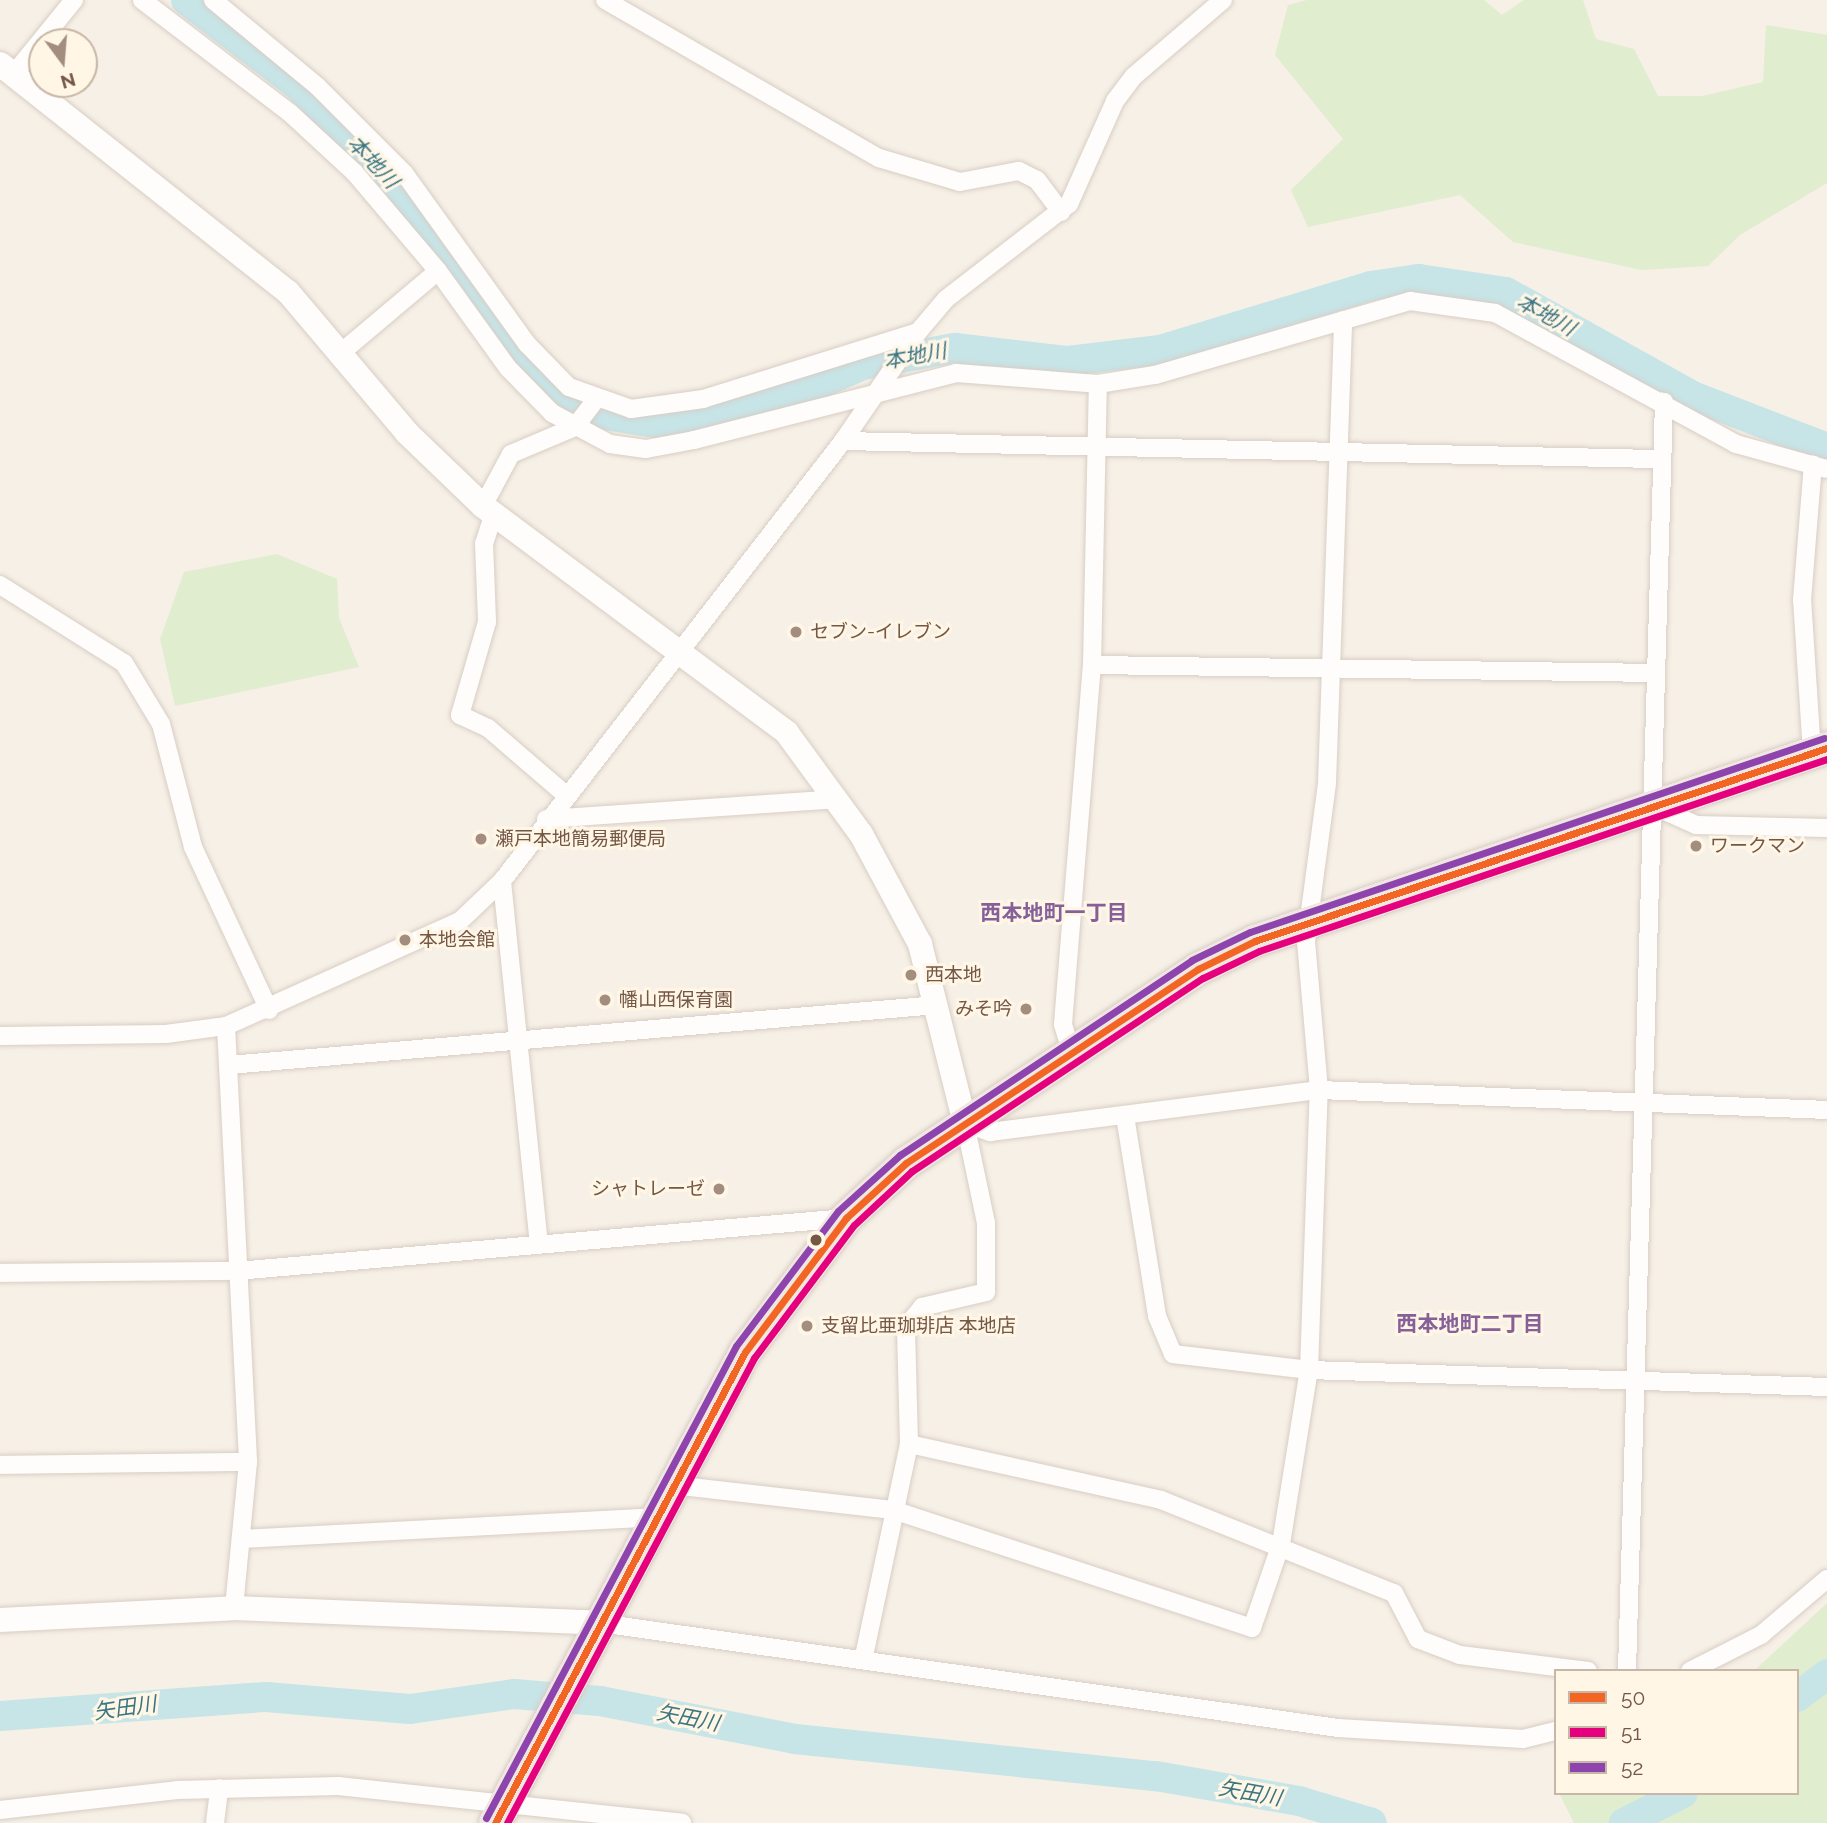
<!DOCTYPE html>
<meta charset="utf-8">
<style>
body{margin:0}
#map{position:relative;width:1827px;height:1823px;overflow:hidden;background:#f6f0e6;font-family:Raleway,"Noto Sans JP",sans-serif}
div>[style]{position:absolute}
.green>*{inset:0;background:#e1edcf}
.river>*{height:30px;margin:-15px;padding:0 15px;transform-origin:15px;border-radius:15px;background:#c7e4e7}
.roads{filter:drop-shadow(0 0 2px #d8cdc4) drop-shadow(0 0 2px #d8cdc4)}
.street>*{height:18px;margin:-9px;padding:0 9px;transform-origin:9px;border-radius:9px;background:#fefdfb}
.secondary>*{height:24px;margin:-12px;padding:0 12px;transform-origin:12px;border-radius:12px;background:#fefdfb}
.highway>*{height:32px;margin:-16px;padding:0 16px;transform-origin:16px;border-radius:16px;background:#f0e7e2}
.bus-1>*{height:7px;margin:-3.5px;padding:0 3.5px;transform-origin:3.5px;border-radius:3.5px;background:#f26522}
.bus-2>*{height:7px;margin:-3.5px;padding:0 3.5px;transform-origin:3.5px;border-radius:3.5px;background:#e5007d}
.bus-3>*{height:7px;margin:-3.5px;padding:0 3.5px;transform-origin:3.5px;border-radius:3.5px;background:#8e44ad}
.dots>*{width:19px;height:19px;translate:-50% -50%;box-sizing:border-box;border:4px solid #fff6e6;border-radius:50%}
span{translate:-50% -50%;white-space:nowrap;text-align:center;line-height:1.15;-webkit-text-stroke:6px #fff6e6;paint-order:stroke}
.poi-label{font-size:19px;color:#755746}
.left{translate:0 -50%;text-align:left}
.right{translate:-100% -50%;text-align:right}
.water-label{font-size:21px;color:#3c7683;font-style:italic}
.neighbourhood-label{font-size:21px;color:#866199;font-weight:700}
.legend{position:absolute;left:1554px;top:1669px;width:245px;height:126px;box-sizing:border-box;background:#fff6e6;border:2px solid #c8b6a6;margin:0;padding:9px 12px;list-style:none;font-size:21px;color:#755746}
.legend li{display:flex;align-items:center;gap:14px;height:35px}
.legend b{width:35px;border:2px solid #c8b6a6}
.north{position:absolute;left:28px;top:28px;width:70px;height:70px;box-sizing:border-box;background:#fff6e6;border:2px solid #c8b6a6;border-radius:50%;rotate:164deg;font-size:19px;font-weight:700;line-height:28px;text-align:center;color:#755746}
.north::after{content:'';display:block;margin:auto;width:24px;height:32px;background:#a28d7e;clip-path:polygon(50% 0,100% 100%,50% 72%,0 100%)}
</style>
<div id="map">
<div class="green">
<div style="clip-path:polygon(1307px 0,1484px 0,1502px 15px,1524px 0,1583px 0,1596px 39px,1634px 49px,1658px 96px,1702px 96px,1763px 82px,1766px 25px,1827px 35px,1827px 183px,1740px 235px,1708px 266px,1641px 270px,1513px 242px,1460px 195px,1308px 227px,1291px 190px,1343px 139px,1275px 55px,1288px 5px)"></div>
<div style="clip-path:polygon(277px 554px,337px 579px,339px 618px,359px 667px,175px 706px,160px 639px,184px 572px)"></div>
<div style="clip-path:polygon(1827px 1603px,1827px 1823px,1574px 1823px,1559px 1793px,1797px 1793px,1797px 1671px,1754px 1671px)"></div>
</div>
<div class="river">
<div style="left:186px;top:0;width:138px;rotate:37.4deg"></div>
<div style="left:296px;top:84px;width:134px;rotate:44.4deg"></div>
<div style="left:392px;top:178px;width:201px;rotate:54.7deg"></div>
<div style="left:508px;top:342px;width:94px;rotate:46.3deg"></div>
<div style="left:573px;top:410px;width:83px;rotate:9deg"></div>
<div style="left:655px;top:423px;width:74px;rotate:-9.3deg"></div>
<div style="left:728px;top:411px;width:81px;rotate:-15.1deg"></div>
<div style="left:806px;top:390px;width:62px;rotate:-23.7deg"></div>
<div style="left:863px;top:365px;width:94px;rotate:-10.5deg"></div>
<div style="left:955px;top:348px;width:114px;rotate:6.6deg"></div>
<div style="left:1068px;top:361px;width:93px;rotate:-6.8deg"></div>
<div style="left:1160px;top:350px;width:220px;rotate:-16.9deg"></div>
<div style="left:1371px;top:286px;width:49px;rotate:-8.3deg"></div>
<div style="left:1419px;top:279px;width:88px;rotate:8.5deg"></div>
<div style="left:1506px;top:292px;width:216px;rotate:29.1deg"></div>
<div style="left:1695px;top:397px;width:142px;rotate:21.1deg"></div>
<div style="left:1797px;top:1697px;width:38px;rotate:-37deg"></div>
<div style="left:0;top:1716px;width:267px;rotate:-4.1deg"></div>
<div style="left:266px;top:1697px;width:144px;rotate:4.8deg"></div>
<div style="left:410px;top:1709px;width:105px;rotate:-8.2deg"></div>
<div style="left:514px;top:1694px;width:86px;rotate:4.7deg"></div>
<div style="left:600px;top:1701px;width:199px;rotate:11deg"></div>
<div style="left:795px;top:1739px;width:363px;rotate:5.9deg"></div>
<div style="left:1156px;top:1776px;width:145px;rotate:9.9deg"></div>
<div style="left:1299px;top:1801px;width:76px;rotate:16.8deg"></div>
<div style="left:1624px;top:1823px;width:66px;rotate:-27deg"></div>
</div>
<div class="roads">
<div class="street">
<div style="left:142px;top:0;width:186px;rotate:37.4deg"></div>
<div style="left:290px;top:113px;width:87px;rotate:42.7deg"></div>
<div style="left:354px;top:172px;width:130px;rotate:49.7deg"></div>
<div style="left:438px;top:271px;width:120px;rotate:54.2deg"></div>
<div style="left:508px;top:368px;width:63px;rotate:45.6deg"></div>
<div style="left:552px;top:413px;width:66px;rotate:28.1deg"></div>
<div style="left:610px;top:444px;width:36px;rotate:8deg"></div>
<div style="left:646px;top:449px;width:49px;rotate:-10.6deg"></div>
<div style="left:694px;top:440px;width:270px;rotate:-14.3deg"></div>
<div style="left:956px;top:373px;width:142px;rotate:4.4deg"></div>
<div style="left:1098px;top:384px;width:58px;rotate:-9deg"></div>
<div style="left:1155px;top:375px;width:266px;rotate:-16.2deg"></div>
<div style="left:1410px;top:301px;width:86px;rotate:8deg"></div>
<div style="left:1495px;top:313px;width:274px;rotate:28.5deg"></div>
<div style="left:1736px;top:444px;width:94px;rotate:15.4deg"></div>
<div style="left:213px;top:0;width:136px;rotate:39.6deg"></div>
<div style="left:318px;top:87px;width:122px;rotate:45deg"></div>
<div style="left:404px;top:173px;width:211px;rotate:54.3deg"></div>
<div style="left:527px;top:344px;width:60px;rotate:45.7deg"></div>
<div style="left:569px;top:387px;width:66px;rotate:19.5deg"></div>
<div style="left:631px;top:409px;width:73px;rotate:-7.9deg"></div>
<div style="left:703px;top:399px;width:225px;rotate:-17.3deg"></div>
<div style="left:605px;top:0;width:316px;rotate:30deg"></div>
<div style="left:879px;top:158px;width:84px;rotate:16.5deg"></div>
<div style="left:960px;top:182px;width:60px;rotate:-10.6deg"></div>
<div style="left:1019px;top:171px;width:20px;rotate:27deg"></div>
<div style="left:1037px;top:180px;width:40px;rotate:53deg"></div>
<div style="left:13px;top:75px;width:97px;rotate:-50.9deg"></div>
<div style="left:343px;top:351px;width:124px;rotate:-40.1deg"></div>
<div style="left:843px;top:441px;width:815px;rotate:1.27deg"></div>
<div style="left:483px;top:506px;width:59px;rotate:-61.7deg"></div>
<div style="left:511px;top:454px;width:69px;rotate:-22.9deg"></div>
<div style="left:575px;top:427px;width:35px;rotate:-53deg"></div>
<div style="left:494px;top:513px;width:32px;rotate:108deg"></div>
<div style="left:484px;top:543px;width:79px;rotate:87.8deg"></div>
<div style="left:487px;top:622px;width:97px;rotate:106.2deg"></div>
<div style="left:460px;top:715px;width:31px;rotate:25deg"></div>
<div style="left:488px;top:728px;width:103px;rotate:40.7deg"></div>
<div style="left:0;top:585px;width:146px;rotate:32.2deg"></div>
<div style="left:124px;top:663px;width:71px;rotate:58.8deg"></div>
<div style="left:161px;top:724px;width:127px;rotate:75.4deg"></div>
<div style="left:193px;top:847px;width:180px;rotate:65deg"></div>
<div style="left:1092px;top:665px;width:564px;rotate:0.81deg"></div>
<div style="left:1812px;top:753px;width:153px;rotate:-93.7deg"></div>
<div style="left:1802px;top:600px;width:136px;rotate:-85.4deg"></div>
<div style="left:1656px;top:807px;width:44px;rotate:24.2deg"></div>
<div style="left:1696px;top:825px;width:131px;rotate:1.3deg"></div>
<div style="left:546px;top:819px;width:292px;rotate:-3.9deg"></div>
<div style="left:502px;top:881px;width:365px;rotate:84.2deg"></div>
<div style="left:226px;top:1026px;width:437px;rotate:87.1deg"></div>
<div style="left:248px;top:1462px;width:147px;rotate:95.5deg"></div>
<div style="left:0;top:1036px;width:166px;rotate:-0.7deg"></div>
<div style="left:166px;top:1034px;width:61px;rotate:-7.6deg"></div>
<div style="left:226px;top:1026px;width:256px;rotate:-24.2deg"></div>
<div style="left:460px;top:921px;width:58px;rotate:-43.6deg"></div>
<div style="left:502px;top:881px;width:557px;rotate:-52.22deg"></div>
<div style="left:843px;top:441px;width:132px;rotate:-55.5deg"></div>
<div style="left:918px;top:332px;width:43px;rotate:-49.7deg"></div>
<div style="left:946px;top:299px;width:155px;rotate:-37.7deg"></div>
<div style="left:1069px;top:204px;width:113px;rotate:-65.9deg"></div>
<div style="left:1115px;top:101px;width:31px;rotate:-53deg"></div>
<div style="left:1134px;top:76px;width:117px;rotate:-40.5deg"></div>
<div style="left:1072px;top:1054px;width:31px;rotate:-107deg"></div>
<div style="left:1063px;top:1024px;width:360px;rotate:-85.4deg"></div>
<div style="left:1092px;top:665px;width:281px;rotate:-88.8deg"></div>
<div style="left:229px;top:1065px;width:711px;rotate:-4.84deg"></div>
<div style="left:1125px;top:1116px;width:203px;rotate:80.9deg"></div>
<div style="left:1157px;top:1316px;width:41px;rotate:67.2deg"></div>
<div style="left:1173px;top:1354px;width:137px;rotate:6.7deg"></div>
<div style="left:1309px;top:1370px;width:518px;rotate:1.88deg"></div>
<div style="left:965px;top:1123px;width:27px;rotate:20deg"></div>
<div style="left:990px;top:1132px;width:332px;rotate:-7.3deg"></div>
<div style="left:1319px;top:1090px;width:508px;rotate:2.25deg"></div>
<div style="left:0;top:1273px;width:237px;rotate:-0.5deg"></div>
<div style="left:237px;top:1271px;width:611px;rotate:-4.97deg"></div>
<div style="left:909px;top:1444px;width:258px;rotate:12.5deg"></div>
<div style="left:1161px;top:1500px;width:251px;rotate:21.8deg"></div>
<div style="left:1394px;top:1593px;width:52px;rotate:62.4deg"></div>
<div style="left:1418px;top:1639px;width:45px;rotate:20.9deg"></div>
<div style="left:1460px;top:1655px;width:129px;rotate:7.1deg"></div>
<div style="left:0;top:1465px;width:248px;rotate:-0.7deg"></div>
<div style="left:673px;top:1485px;width:221px;rotate:6.5deg"></div>
<div style="left:893px;top:1510px;width:378px;rotate:18.2deg"></div>
<div style="left:1252px;top:1628px;width:89px;rotate:-71deg"></div>
<div style="left:1281px;top:1544px;width:176px;rotate:-80.9deg"></div>
<div style="left:1309px;top:1370px;width:280px;rotate:-88deg"></div>
<div style="left:1319px;top:1090px;width:150px;rotate:-95deg"></div>
<div style="left:1306px;top:941px;width:159px;rotate:-82.4deg"></div>
<div style="left:1327px;top:783px;width:463px;rotate:-88deg"></div>
<div style="left:241px;top:1539px;width:415px;rotate:-3deg"></div>
<div style="left:600px;top:1623px;width:745px;rotate:8.1deg"></div>
<div style="left:1338px;top:1728px;width:185px;rotate:3.4deg"></div>
<div style="left:1523px;top:1739px;width:34px;rotate:-14deg"></div>
<div style="left:864px;top:1656px;width:217px;rotate:-78deg"></div>
<div style="left:909px;top:1444px;width:117px;rotate:-91.5deg"></div>
<div style="left:906px;top:1327px;width:26px;rotate:-51deg"></div>
<div style="left:922px;top:1307px;width:66px;rotate:-13.2deg"></div>
<div style="left:986px;top:1292px;width:69px;rotate:-90deg"></div>
<div style="left:986px;top:1223px;width:102px;rotate:-101.9deg"></div>
<div style="left:1627px;top:1671px;width:1270px;rotate:-88.33deg"></div>
<div style="left:1690px;top:1671px;width:80px;rotate:-26.9deg"></div>
<div style="left:1761px;top:1635px;width:87px;rotate:-40.3deg"></div>
<div style="left:0;top:1810px;width:178px;rotate:-6.4deg"></div>
<div style="left:177px;top:1790px;width:161px;rotate:-1.4deg"></div>
<div style="left:338px;top:1786px;width:346px;rotate:6.1deg"></div>
<div style="left:215px;top:1823px;width:35px;rotate:-83deg"></div>
</div>
<div class="secondary">
<div style="left:0;top:64px;width:367px;rotate:38.4deg"></div>
<div style="left:288px;top:292px;width:185px;rotate:49.8deg"></div>
<div style="left:407px;top:433px;width:105px;rotate:43.8deg"></div>
<div style="left:483px;top:506px;width:379px;rotate:36.7deg"></div>
<div style="left:787px;top:733px;width:125px;rotate:53.8deg"></div>
<div style="left:861px;top:834px;width:125px;rotate:61.8deg"></div>
<div style="left:920px;top:944px;width:185px;rotate:75.9deg"></div>
<div style="left:0;top:1620px;width:234px;rotate:-2.9deg"></div>
<div style="left:234px;top:1608px;width:366px;rotate:2.3deg"></div>
</div>
<div class="highway">
<div style="left:495px;top:1823px;width:533px;rotate:-62.04deg"></div>
<div style="left:745px;top:1352px;width:168px;rotate:-53deg"></div>
<div style="left:846px;top:1218px;width:81px;rotate:-42.5deg"></div>
<div style="left:906px;top:1163px;width:351px;rotate:-33.6deg"></div>
<div style="left:1198px;top:969px;width:64px;rotate:-26.2deg"></div>
<div style="left:1255px;top:941px;width:604px;rotate:-18.65deg"></div>
</div>
</div>
<div class="bus-1">
<div style="left:495px;top:1823px;width:533px;rotate:-62.04deg"></div>
<div style="left:745px;top:1352px;width:168px;rotate:-53deg"></div>
<div style="left:846px;top:1218px;width:81px;rotate:-42.5deg"></div>
<div style="left:906px;top:1163px;width:351px;rotate:-33.6deg"></div>
<div style="left:1198px;top:969px;width:64px;rotate:-26.2deg"></div>
<div style="left:1255px;top:941px;width:604px;rotate:-18.65deg"></div>
</div>
<div class="bus-2">
<div style="left:507px;top:1823px;width:527px;rotate:-62.02deg"></div>
<div style="left:754px;top:1358px;width:166px;rotate:-53.1deg"></div>
<div style="left:854px;top:1225px;width:79px;rotate:-43deg"></div>
<div style="left:912px;top:1171px;width:349px;rotate:-33.6deg"></div>
<div style="left:1203px;top:978px;width:62px;rotate:-25.7deg"></div>
<div style="left:1259px;top:951px;width:600px;rotate:-18.68deg"></div>
</div>
<div class="bus-3">
<div style="left:486px;top:1818px;width:534px;rotate:-62.09deg"></div>
<div style="left:736px;top:1346px;width:169px;rotate:-52.9deg"></div>
<div style="left:838px;top:1211px;width:84px;rotate:-42.1deg"></div>
<div style="left:900px;top:1155px;width:351px;rotate:-33.7deg"></div>
<div style="left:1192px;top:960px;width:64px;rotate:-25.8deg"></div>
<div style="left:1250px;top:932px;width:606px;rotate:-18.67deg"></div>
</div>
<div class="dots">
<div style="left:796px;top:632px;background:#a28d7e"></div>
<div style="left:481px;top:839px;background:#a28d7e"></div>
<div style="left:1696px;top:846px;background:#a28d7e"></div>
<div style="left:405px;top:940px;background:#a28d7e"></div>
<div style="left:911px;top:975px;background:#a28d7e"></div>
<div style="left:605px;top:1000px;background:#a28d7e"></div>
<div style="left:1026px;top:1009px;background:#a28d7e"></div>
<div style="left:719px;top:1189px;background:#a28d7e"></div>
<div style="left:816px;top:1240px;background:#755746"></div>
<div style="left:807px;top:1326px;background:#a28d7e"></div>
</div>
<div class="poi-label">
<span class="left" style="left:810px;top:632px">セブン-イレブン</span>
<span class="left" style="left:495px;top:839px">瀬戸本地簡易郵便局</span>
<span class="left" style="left:1710px;top:846px">ワークマン</span>
<span class="left" style="left:419px;top:940px">本地会館</span>
<span class="left" style="left:925px;top:975px">西本地</span>
<span class="left" style="left:619px;top:1000px">幡山西保育園</span>
<span class="right" style="left:1012px;top:1009px">みそ吟</span>
<span class="right" style="left:705px;top:1189px">シャトレーゼ</span>
<span class="left" style="left:821px;top:1326px">支留比亜珈琲店 本地店</span>
</div>
<div class="water-label">
<span style="left:373px;top:162px;rotate:47deg">本地川</span>
<span style="left:1546px;top:315px;rotate:29deg">本地川</span>
<span style="left:915px;top:356px;rotate:-10deg">本地川</span>
<span style="left:125px;top:1708px;rotate:-8deg">矢田川</span>
<span style="left:688px;top:1718px;rotate:11deg">矢田川</span>
<span style="left:1250px;top:1793px;rotate:10deg">矢田川</span>
</div>
<div class="neighbourhood-label">
<span style="left:1054px;top:913px">西本地町一丁目</span>
<span style="left:1470px;top:1324px">西本地町二丁目</span>
</div>
<ul class="legend">
<li><b style="height:9px;background:#f26522"></b>50</li>
<li><b style="height:9px;background:#e5007d"></b>51</li>
<li><b style="height:9px;background:#8e44ad"></b>52</li>
</ul>
<div class="north">N</div>
</div>
